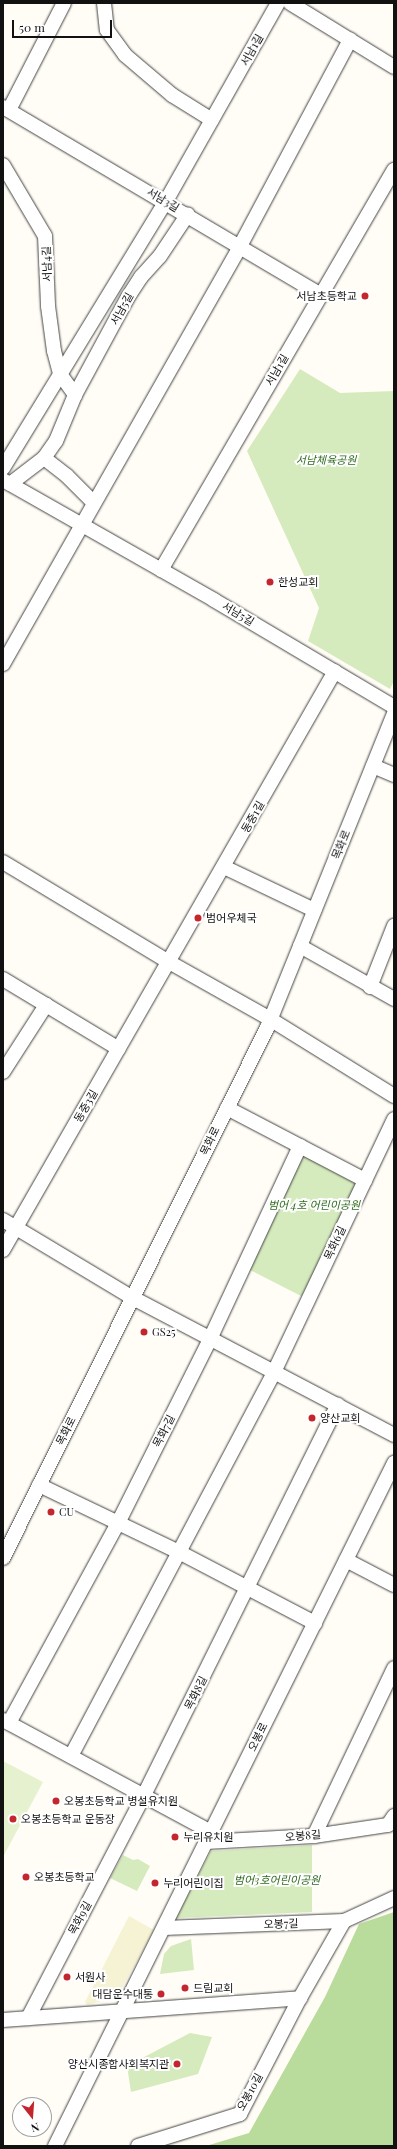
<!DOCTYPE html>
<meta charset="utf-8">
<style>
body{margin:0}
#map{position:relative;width:397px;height:2149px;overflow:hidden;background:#fffdf5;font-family:"Playfair Display","Noto Sans KR",serif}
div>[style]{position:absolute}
.farmland>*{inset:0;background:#f6f3d4}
.green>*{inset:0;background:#d5ebbd;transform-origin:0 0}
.forest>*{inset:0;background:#b9dc9c}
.pitch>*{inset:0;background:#e6f2cf}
.roads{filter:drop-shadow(0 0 1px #444) drop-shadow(0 0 1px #444)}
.minor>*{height:14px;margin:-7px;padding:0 7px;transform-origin:7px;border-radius:7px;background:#fff}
.dots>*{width:11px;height:11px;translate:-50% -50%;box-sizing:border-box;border:2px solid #fff;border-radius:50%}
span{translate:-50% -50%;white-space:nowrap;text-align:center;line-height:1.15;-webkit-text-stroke:4px #fff;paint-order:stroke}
.street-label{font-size:11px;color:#111}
.poi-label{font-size:11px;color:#111}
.right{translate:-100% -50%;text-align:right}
.left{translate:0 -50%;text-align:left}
.park-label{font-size:11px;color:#2f6b1f;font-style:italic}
.frame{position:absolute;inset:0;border:4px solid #111;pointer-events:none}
.north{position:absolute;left:12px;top:2097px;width:40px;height:40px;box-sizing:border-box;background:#fff;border:1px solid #a0a0a0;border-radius:50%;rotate:163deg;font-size:11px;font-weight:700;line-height:16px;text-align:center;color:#111}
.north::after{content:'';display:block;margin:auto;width:14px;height:18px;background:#c4262e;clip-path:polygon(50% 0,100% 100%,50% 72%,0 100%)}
.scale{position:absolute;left:12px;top:20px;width:100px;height:18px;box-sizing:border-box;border:2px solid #111;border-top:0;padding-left:5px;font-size:12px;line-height:14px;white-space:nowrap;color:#111;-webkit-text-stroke:3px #fff;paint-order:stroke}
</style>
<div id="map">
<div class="farmland">
<div style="clip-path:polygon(129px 1916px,154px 1930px,117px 1997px,87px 2005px,85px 2002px)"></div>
</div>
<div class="green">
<div style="clip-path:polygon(300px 369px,340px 393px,394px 391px,394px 681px,390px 689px,308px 641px,319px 608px,247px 451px)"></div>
<div style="left:304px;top:1155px;width:62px;height:127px;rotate:27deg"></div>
<div style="clip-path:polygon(312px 1845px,312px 1912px,176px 1918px,211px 1851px)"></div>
<div style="clip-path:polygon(123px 1855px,133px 1860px,138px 1859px,150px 1866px,137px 1891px,110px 1878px)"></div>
<div style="clip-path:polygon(191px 1939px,194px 1970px,160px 1974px,164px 1954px,171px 1946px)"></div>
<div style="clip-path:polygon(190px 2033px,212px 2037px,198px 2074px,131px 2092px,127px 2066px)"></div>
</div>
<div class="forest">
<div style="clip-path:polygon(394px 1912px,394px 2146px,206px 2146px,249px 2133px,325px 1997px,359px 1924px)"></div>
</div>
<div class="pitch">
<div style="clip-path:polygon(3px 1761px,43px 1782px,3px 1857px)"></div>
</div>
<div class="roads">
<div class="minor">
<div style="left:104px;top:3px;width:27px;rotate:84deg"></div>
<div style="left:107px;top:30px;width:31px;rotate:54deg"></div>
<div style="left:125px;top:55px;width:62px;rotate:40.4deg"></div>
<div style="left:172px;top:95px;width:47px;rotate:32deg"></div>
<div style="left:290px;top:3px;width:122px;rotate:31.6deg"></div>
<div style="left:3px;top:107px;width:369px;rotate:30.6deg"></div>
<div style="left:9px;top:110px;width:120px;rotate:-62.8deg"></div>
<div style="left:3px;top:165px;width:82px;rotate:59.4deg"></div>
<div style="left:45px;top:236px;width:70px;rotate:87.5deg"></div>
<div style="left:48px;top:306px;width:45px;rotate:82.4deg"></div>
<div style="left:54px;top:351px;width:24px;rotate:75deg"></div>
<div style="left:60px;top:374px;width:26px;rotate:54deg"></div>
<div style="left:44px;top:458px;width:29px;rotate:38deg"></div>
<div style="left:67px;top:476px;width:37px;rotate:45deg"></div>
<div style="left:3px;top:468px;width:313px;rotate:-58.6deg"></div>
<div style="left:166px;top:201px;width:227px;rotate:-60.5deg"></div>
<div style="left:3px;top:480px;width:243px;rotate:29.6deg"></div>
<div style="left:214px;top:600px;width:209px;rotate:30.7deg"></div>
<div style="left:10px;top:484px;width:43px;rotate:-37.4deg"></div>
<div style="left:44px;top:458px;width:21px;rotate:-55deg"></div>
<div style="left:56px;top:441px;width:50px;rotate:-67.6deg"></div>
<div style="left:75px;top:395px;width:111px;rotate:-61.6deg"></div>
<div style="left:128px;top:297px;width:24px;rotate:-57deg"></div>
<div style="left:141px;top:277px;width:28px;rotate:-48deg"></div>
<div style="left:160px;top:256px;width:50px;rotate:-56.3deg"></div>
<div style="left:161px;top:570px;width:463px;rotate:-59.8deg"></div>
<div style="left:3px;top:664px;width:481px;rotate:-60.4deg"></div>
<div style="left:240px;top:246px;width:234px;rotate:-61.9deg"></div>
<div style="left:373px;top:766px;width:23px;rotate:23deg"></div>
<div style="left:3px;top:862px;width:194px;rotate:31.1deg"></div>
<div style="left:169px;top:962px;width:116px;rotate:29.4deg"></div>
<div style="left:270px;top:1019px;width:146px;rotate:31.8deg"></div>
<div style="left:224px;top:867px;width:100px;rotate:25.5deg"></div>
<div style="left:300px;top:946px;width:108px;rotate:29.4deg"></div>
<div style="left:3px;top:979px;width:135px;rotate:31.1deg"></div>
<div style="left:370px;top:987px;width:66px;rotate:-68.5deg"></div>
<div style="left:3px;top:1072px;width:80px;rotate:-57.3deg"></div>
<div style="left:227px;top:1108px;width:156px;rotate:27.6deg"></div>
<div style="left:3px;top:1220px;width:152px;rotate:31deg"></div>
<div style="left:133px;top:1298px;width:295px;rotate:27.7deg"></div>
<div style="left:3px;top:1250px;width:667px;rotate:-60.17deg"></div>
<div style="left:39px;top:1485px;width:153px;rotate:25.6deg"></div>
<div style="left:177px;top:1551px;width:156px;rotate:27.6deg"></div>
<div style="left:3px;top:1558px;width:592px;rotate:-63.52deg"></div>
<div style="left:267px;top:1028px;width:339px;rotate:-68deg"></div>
<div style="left:346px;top:1560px;width:54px;rotate:27.5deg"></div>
<div style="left:3px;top:1720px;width:236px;rotate:28.3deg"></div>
<div style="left:9px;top:1723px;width:228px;rotate:-61.4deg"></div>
<div style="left:118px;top:1523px;width:206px;rotate:-63.4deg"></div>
<div style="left:210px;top:1339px;width:213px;rotate:-65deg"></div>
<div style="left:71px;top:1756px;width:434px;rotate:-62.1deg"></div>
<div style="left:274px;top:1372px;width:280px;rotate:-64.6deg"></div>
<div style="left:314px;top:1836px;width:186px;rotate:-64.5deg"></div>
<div style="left:206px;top:1842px;width:108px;rotate:-3.2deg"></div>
<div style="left:314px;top:1836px;width:75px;rotate:-8.5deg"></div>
<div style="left:388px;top:1825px;width:11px;rotate:-56deg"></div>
<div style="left:164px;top:1928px;width:180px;rotate:-2.2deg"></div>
<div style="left:344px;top:1921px;width:55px;rotate:-24.7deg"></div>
<div style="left:28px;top:2018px;width:249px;rotate:-62.5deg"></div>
<div style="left:143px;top:1797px;width:438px;rotate:-63.6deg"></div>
<div style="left:3px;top:2020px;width:298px;rotate:-4.2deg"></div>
<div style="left:55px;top:2146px;width:763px;rotate:-63.6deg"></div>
<div style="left:138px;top:2146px;width:107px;rotate:-17.4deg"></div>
<div style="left:240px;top:2114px;width:131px;rotate:-62.7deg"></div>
<div style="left:300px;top:1998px;width:89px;rotate:-60.3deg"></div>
</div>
</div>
<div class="dots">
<div style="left:365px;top:296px;background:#c4262e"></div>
<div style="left:270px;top:582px;background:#c4262e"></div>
<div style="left:198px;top:918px;background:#c4262e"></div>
<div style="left:144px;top:1332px;background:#c4262e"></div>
<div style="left:312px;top:1418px;background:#c4262e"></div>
<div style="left:51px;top:1512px;background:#c4262e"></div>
<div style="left:56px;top:1801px;background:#c4262e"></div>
<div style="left:13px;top:1819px;background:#c4262e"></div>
<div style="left:175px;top:1837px;background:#c4262e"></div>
<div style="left:26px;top:1877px;background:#c4262e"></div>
<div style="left:155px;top:1883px;background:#c4262e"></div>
<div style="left:67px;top:1977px;background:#c4262e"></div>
<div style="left:185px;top:1988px;background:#c4262e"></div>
<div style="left:161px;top:1994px;background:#c4262e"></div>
<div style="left:177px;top:2064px;background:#c4262e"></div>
</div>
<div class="street-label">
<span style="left:252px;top:50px;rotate:-61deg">서남1길</span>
<span style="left:163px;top:200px;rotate:31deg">서남3길</span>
<span style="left:47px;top:264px;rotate:-92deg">서남4길</span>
<span style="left:122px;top:309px;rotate:-61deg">서남5길</span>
<span style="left:277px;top:370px;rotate:-60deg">서남1길</span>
<span style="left:238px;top:614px;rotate:31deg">서남5길</span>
<span style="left:253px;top:817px;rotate:-61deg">동중1길</span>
<span style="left:341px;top:845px;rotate:-68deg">목화로</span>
<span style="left:86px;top:1106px;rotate:-60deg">동중3길</span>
<span style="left:210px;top:1141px;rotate:-64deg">목화로</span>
<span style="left:335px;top:1243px;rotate:-65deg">목화6길</span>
<span style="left:66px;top:1431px;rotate:-63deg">목화로</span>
<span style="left:164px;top:1431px;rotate:-63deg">목화7길</span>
<span style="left:196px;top:1693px;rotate:-63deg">목화8길</span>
<span style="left:258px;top:1737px;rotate:-64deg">오봉로</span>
<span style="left:303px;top:1836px;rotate:-5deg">오봉8길</span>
<span style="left:80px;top:1918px;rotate:-62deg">목화9길</span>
<span style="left:281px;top:1924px;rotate:-2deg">오봉7길</span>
<span style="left:250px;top:2092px;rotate:-61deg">오봉10길</span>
</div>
<div class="poi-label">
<span class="right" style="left:357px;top:296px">서남초등학교</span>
<span class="left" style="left:278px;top:582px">한성교회</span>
<span class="left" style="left:206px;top:918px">범어우체국</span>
<span class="left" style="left:152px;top:1332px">GS25</span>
<span class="left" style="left:320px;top:1418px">양산교회</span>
<span class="left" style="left:59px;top:1512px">CU</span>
<span class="left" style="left:64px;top:1801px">오봉초등학교 병설유치원</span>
<span class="left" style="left:21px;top:1819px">오봉초등학교 운동장</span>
<span class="left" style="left:183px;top:1837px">누리유치원</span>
<span class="left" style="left:34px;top:1877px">오봉초등학교</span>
<span class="left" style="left:163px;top:1883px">누리어린이집</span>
<span class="left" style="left:75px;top:1977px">서원사</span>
<span class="left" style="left:193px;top:1988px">드림교회</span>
<span class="right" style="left:153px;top:1994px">대담운수대통</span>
<span class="right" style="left:169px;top:2064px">양산시종합사회복지관</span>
</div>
<div class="park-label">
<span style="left:326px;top:460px">서남체육공원</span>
<span style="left:314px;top:1205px">범어 4호 어린이공원</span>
<span style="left:277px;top:1880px">범어3호어린이공원</span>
</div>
<div class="frame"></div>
<div class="north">N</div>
<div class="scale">50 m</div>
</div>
